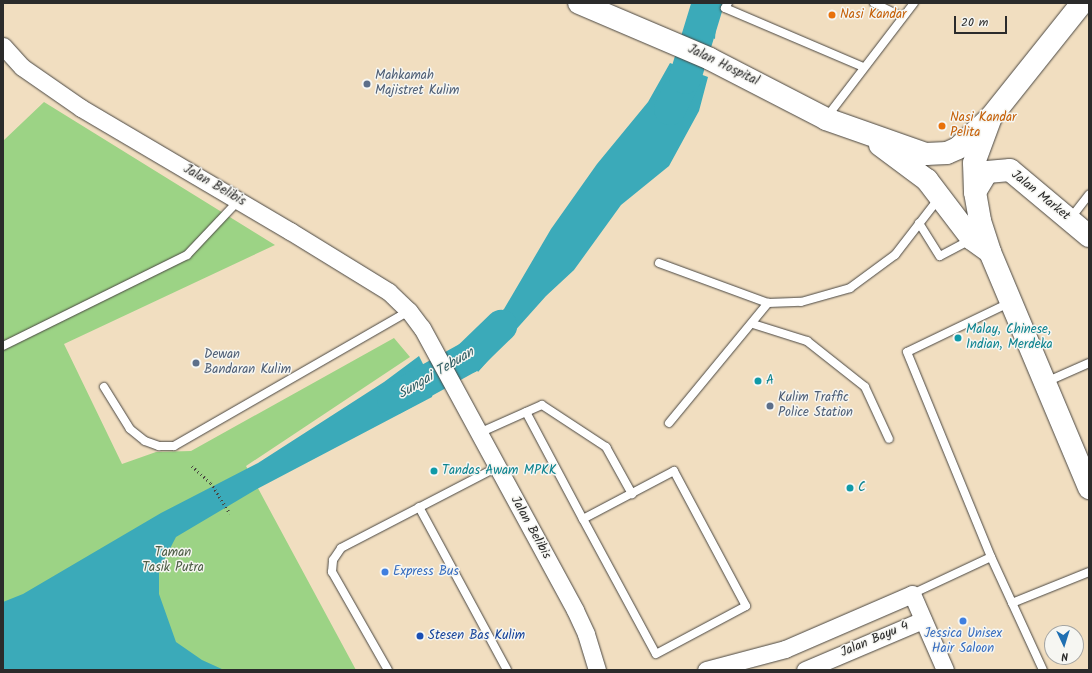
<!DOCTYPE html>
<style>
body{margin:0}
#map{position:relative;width:1092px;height:673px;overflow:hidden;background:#f1dec0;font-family:Kalam,sans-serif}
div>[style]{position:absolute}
.green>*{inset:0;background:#9cd385}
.water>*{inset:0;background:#3baab9}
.river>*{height:32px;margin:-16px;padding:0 16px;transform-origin:16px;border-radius:16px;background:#3baab9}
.path>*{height:2.5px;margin-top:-1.25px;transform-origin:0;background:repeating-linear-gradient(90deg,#494641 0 1px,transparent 0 4px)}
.roads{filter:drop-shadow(0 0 1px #494641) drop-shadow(0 0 1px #494641)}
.lane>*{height:8px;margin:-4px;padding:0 4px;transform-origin:4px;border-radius:4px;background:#fff}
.street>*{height:17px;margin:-8.5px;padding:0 8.5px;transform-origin:8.5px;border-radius:8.5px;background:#fff}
.secondary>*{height:22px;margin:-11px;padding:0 11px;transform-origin:11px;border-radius:11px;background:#fff}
.primary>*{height:22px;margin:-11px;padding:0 11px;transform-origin:11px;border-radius:11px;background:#fff}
.dots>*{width:11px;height:11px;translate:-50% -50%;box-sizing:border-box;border:2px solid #f6f6f2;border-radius:50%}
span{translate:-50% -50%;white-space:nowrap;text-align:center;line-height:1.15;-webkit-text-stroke:3px #f6f6f2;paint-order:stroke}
.food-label{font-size:13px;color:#c56008}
.left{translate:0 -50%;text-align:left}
.street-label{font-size:13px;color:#2b2b2b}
.service-label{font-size:13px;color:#4e5e75}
.culture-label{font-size:13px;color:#0d838f}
.park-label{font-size:13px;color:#4d5d46}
.shop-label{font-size:13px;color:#366cbe}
.transit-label{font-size:13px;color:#164399}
.water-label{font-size:14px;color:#315e64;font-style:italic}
.frame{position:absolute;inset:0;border:4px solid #2b2b2b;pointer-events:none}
.north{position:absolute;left:1044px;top:625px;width:40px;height:40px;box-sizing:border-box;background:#f6f6f2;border:1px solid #a5a5a2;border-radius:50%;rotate:176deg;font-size:11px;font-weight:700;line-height:16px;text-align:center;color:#2b2b2b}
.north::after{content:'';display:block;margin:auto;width:14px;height:18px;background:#1f6fb2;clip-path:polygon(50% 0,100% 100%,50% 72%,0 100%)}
.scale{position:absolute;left:954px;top:16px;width:53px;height:18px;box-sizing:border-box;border:2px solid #2b2b2b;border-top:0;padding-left:5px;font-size:12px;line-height:14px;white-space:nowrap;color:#2b2b2b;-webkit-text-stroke:3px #f6f6f2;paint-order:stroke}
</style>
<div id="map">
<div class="green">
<div style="clip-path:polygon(44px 102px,275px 245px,64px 344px,122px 464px,156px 452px,191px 451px,394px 338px,410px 357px,246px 466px,356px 670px,3px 670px,3px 141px)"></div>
</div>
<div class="water">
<div style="clip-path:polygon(705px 3px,721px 3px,717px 12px,715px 39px,694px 28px)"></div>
<div style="clip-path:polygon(670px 63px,708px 77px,699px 111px,669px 166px,621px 205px,574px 270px,546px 296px,478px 372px,461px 344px,504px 309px,551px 229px,597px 164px,648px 102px)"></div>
<div style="clip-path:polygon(419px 356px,434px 386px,432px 397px,257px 489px,176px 537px,159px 570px,159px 594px,176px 642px,202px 660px,224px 670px,3px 670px,3px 602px,23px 594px,161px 513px,258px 463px,384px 382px)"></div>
</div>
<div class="river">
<div style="left:670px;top:109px;width:34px;rotate:-64deg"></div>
<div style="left:685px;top:78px;width:78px;rotate:-73deg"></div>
<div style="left:393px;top:399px;width:87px;rotate:-28.9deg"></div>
<div style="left:469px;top:357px;width:45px;rotate:-44.1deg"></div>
</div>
<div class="path">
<div style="left:192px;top:466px;width:25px;rotate:42deg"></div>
<div style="left:211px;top:483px;width:36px;rotate:58deg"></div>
</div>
<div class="roads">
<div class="lane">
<div style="left:728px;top:3px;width:6px;rotate:121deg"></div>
<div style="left:725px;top:8px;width:150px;rotate:23.1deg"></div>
<div style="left:874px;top:3px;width:32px;rotate:26deg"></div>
<div style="left:826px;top:118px;width:145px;rotate:-52.6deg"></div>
<div style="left:1070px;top:219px;width:31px;rotate:-52deg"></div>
<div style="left:919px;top:223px;width:39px;rotate:58deg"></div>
<div style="left:940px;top:256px;width:36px;rotate:-28deg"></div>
<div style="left:659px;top:263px;width:116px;rotate:20.2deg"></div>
<div style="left:768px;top:303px;width:33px;rotate:-2deg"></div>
<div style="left:801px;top:302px;width:51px;rotate:-15.9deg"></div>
<div style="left:850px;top:288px;width:56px;rotate:-36.3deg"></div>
<div style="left:895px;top:255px;width:72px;rotate:-52.3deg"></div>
<div style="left:1011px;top:302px;width:115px;rotate:154.3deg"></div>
<div style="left:907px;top:352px;width:222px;rotate:67.7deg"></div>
<div style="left:991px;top:557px;width:124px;rotate:65.3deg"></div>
<div style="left:753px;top:324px;width:57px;rotate:17.5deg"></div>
<div style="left:807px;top:341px;width:74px;rotate:38.4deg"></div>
<div style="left:865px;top:387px;width:57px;rotate:65.2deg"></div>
<div style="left:3px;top:346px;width:205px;rotate:-26.3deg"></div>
<div style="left:187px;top:255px;width:76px;rotate:-46.6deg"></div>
<div style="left:1046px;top:382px;width:47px;rotate:-23.8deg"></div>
<div style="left:104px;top:387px;width:49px;rotate:58.2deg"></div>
<div style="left:130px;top:429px;width:19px;rotate:39deg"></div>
<div style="left:145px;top:441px;width:15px;rotate:20deg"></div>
<div style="left:159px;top:446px;width:15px"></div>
<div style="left:174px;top:446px;width:271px;rotate:-29.9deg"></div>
<div style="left:526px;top:412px;width:121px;rotate:62deg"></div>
<div style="left:583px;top:519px;width:153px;rotate:61.6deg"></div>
<div style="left:656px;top:654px;width:102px;rotate:-28.1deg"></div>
<div style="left:746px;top:606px;width:153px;rotate:-118.1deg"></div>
<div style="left:674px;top:471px;width:103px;rotate:152.2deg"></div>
<div style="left:669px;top:423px;width:156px;rotate:-50.5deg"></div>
<div style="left:479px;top:433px;width:69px;rotate:-24deg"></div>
<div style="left:542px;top:405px;width:77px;rotate:33.3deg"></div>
<div style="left:606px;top:447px;width:54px;rotate:61deg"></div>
<div style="left:419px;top:507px;width:185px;rotate:61.6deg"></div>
<div style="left:912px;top:594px;width:87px;rotate:-25.1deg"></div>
<div style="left:1012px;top:603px;width:83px;rotate:-21.9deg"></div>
<div style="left:388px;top:670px;width:113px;rotate:-119.7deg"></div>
<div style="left:332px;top:572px;width:12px;rotate:-85deg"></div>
<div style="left:333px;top:560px;width:14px;rotate:-56deg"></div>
<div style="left:341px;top:548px;width:176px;rotate:-27.4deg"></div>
</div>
<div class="street">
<div style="left:3px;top:46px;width:28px;rotate:48deg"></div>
<div style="left:22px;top:67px;width:72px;rotate:34.8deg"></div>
<div style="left:81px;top:108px;width:243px;rotate:30.5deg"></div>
<div style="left:290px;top:231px;width:116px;rotate:31.6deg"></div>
<div style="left:389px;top:292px;width:28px;rotate:44deg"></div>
<div style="left:409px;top:311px;width:21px;rotate:53deg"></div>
<div style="left:422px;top:328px;width:321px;rotate:61.5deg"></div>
<div style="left:575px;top:610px;width:26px;rotate:65deg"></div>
<div style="left:586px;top:634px;width:38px;rotate:73deg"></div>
<div style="left:706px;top:670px;width:82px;rotate:-14.9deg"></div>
<div style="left:785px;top:649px;width:138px;rotate:-23.4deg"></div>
<div style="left:912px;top:594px;width:83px;rotate:66.5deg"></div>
<div style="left:805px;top:670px;width:128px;rotate:-23deg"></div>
</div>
<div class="secondary">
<div style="left:579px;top:3px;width:142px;rotate:23.1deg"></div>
<div style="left:710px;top:59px;width:131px;rotate:27.3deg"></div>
<div style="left:826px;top:119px;width:106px;rotate:19.3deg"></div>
<div style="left:926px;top:154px;width:21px;rotate:-3deg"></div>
<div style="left:947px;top:153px;width:12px;rotate:-24deg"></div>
<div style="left:958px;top:148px;width:45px;rotate:-43.2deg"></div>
<div style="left:880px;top:145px;width:59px;rotate:36.7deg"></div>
<div style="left:927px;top:180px;width:74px;rotate:52.7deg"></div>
<div style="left:972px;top:239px;width:22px;rotate:36deg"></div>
<div style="left:975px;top:192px;width:23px;rotate:-59deg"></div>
<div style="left:987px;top:172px;width:23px;rotate:-5deg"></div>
<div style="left:1010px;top:170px;width:103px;rotate:39.9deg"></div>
</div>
<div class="primary">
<div style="left:1082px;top:3px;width:146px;rotate:128.6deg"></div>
<div style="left:991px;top:117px;width:49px;rotate:110.3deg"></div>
<div style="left:974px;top:163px;width:29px;rotate:88deg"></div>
<div style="left:975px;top:192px;width:29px;rotate:80deg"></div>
<div style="left:980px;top:221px;width:33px;rotate:72deg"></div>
<div style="left:990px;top:252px;width:256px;rotate:67.2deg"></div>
</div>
</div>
<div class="dots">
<div style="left:832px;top:15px;background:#e8710a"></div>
<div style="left:367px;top:84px;background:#5c6f8a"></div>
<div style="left:942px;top:126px;background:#e8710a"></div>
<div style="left:958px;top:338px;background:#0f9aa8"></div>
<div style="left:196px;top:363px;background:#5c6f8a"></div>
<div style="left:758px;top:381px;background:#0f9aa8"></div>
<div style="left:770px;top:406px;background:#5c6f8a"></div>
<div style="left:434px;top:471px;background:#0f9aa8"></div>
<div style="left:850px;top:488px;background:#0f9aa8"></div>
<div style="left:385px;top:572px;background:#3f7fe0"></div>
<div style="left:963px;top:621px;background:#3f7fe0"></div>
<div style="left:420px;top:636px;background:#1a4fb4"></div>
</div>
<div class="food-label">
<span class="left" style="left:840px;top:15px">Nasi Kandar</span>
<span class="left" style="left:950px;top:126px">Nasi Kandar<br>Pelita</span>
</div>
<div class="street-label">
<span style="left:723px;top:66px;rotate:26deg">Jalan Hospital</span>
<span style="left:214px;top:186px;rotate:30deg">Jalan Belibis</span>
<span style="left:1040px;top:196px;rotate:39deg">Jalan Market</span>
<span style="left:530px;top:528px;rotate:61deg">Jalan Belibis</span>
<span style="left:875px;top:640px;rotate:-23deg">Jalan Bayu 4</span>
</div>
<div class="service-label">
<span class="left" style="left:375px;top:84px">Mahkamah<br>Majistret Kulim</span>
<span class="left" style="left:204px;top:363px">Dewan<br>Bandaran Kulim</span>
<span class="left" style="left:778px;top:406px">Kulim Traffic<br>Police Station</span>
</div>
<div class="culture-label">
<span class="left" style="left:966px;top:338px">Malay, Chinese,<br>Indian, Merdeka</span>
<span class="left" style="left:766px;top:381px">A</span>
<span class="left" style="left:442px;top:471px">Tandas Awam MPKK</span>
<span class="left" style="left:858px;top:488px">C</span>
</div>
<div class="park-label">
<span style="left:173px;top:561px">Taman<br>Tasik Putra</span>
</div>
<div class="shop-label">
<span class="left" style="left:393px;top:572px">Express Bus</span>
<span style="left:963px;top:642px">Jessica Unisex<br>Hair Saloon</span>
</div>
<div class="transit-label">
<span class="left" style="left:428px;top:636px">Stesen Bas Kulim</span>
</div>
<div class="water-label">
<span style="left:436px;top:373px;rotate:-31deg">Sungai Tebuan</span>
</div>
<div class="frame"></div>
<div class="north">N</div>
<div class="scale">20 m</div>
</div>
